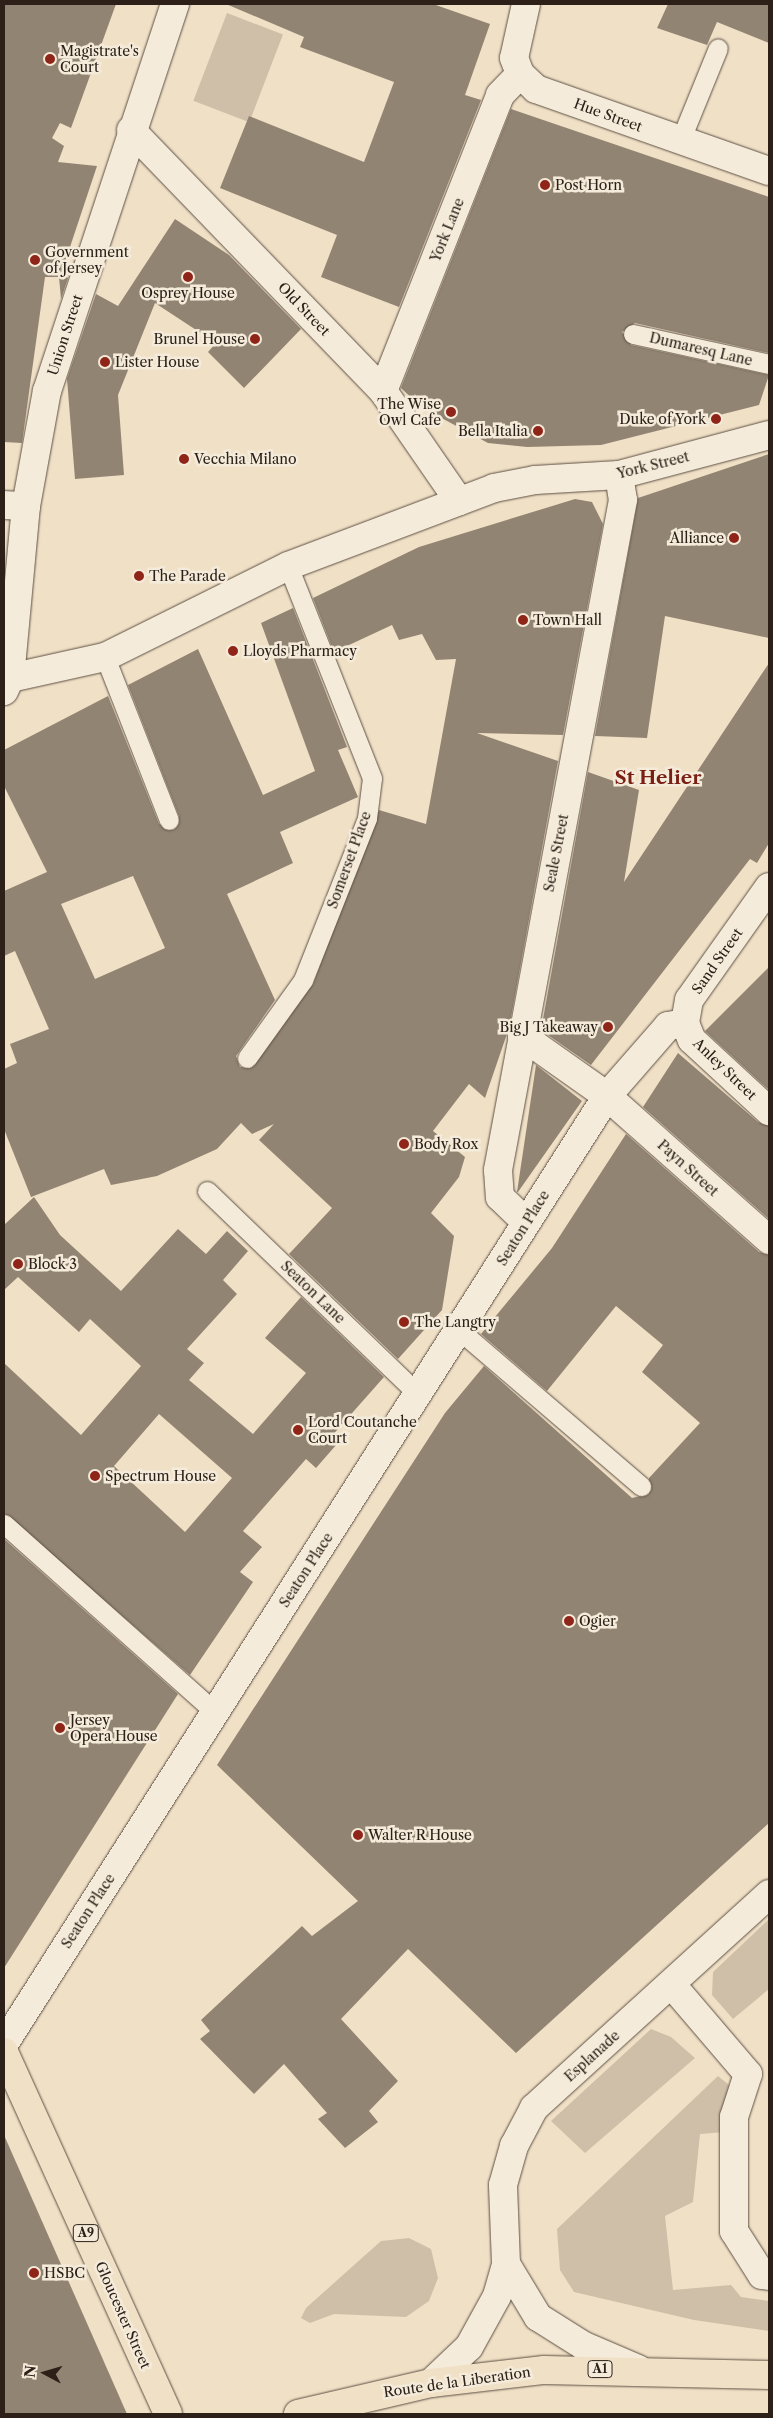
<!DOCTYPE html>
<style>
body{margin:0}
#map{position:relative;width:773px;height:2418px;overflow:hidden;background:#f0e0c6;font-family:"Libre Caslon Text",serif}
div>[style]{position:absolute}
.green>*{inset:0;background:#cfbfa8;transform-origin:0 0}
.building>*{inset:0;background:#928472}
.roads{filter:drop-shadow(0 0 1px #5d5044) drop-shadow(0 0 1px #5d5044)}
.service>*{height:19px;margin:-9.5px;padding:0 9.5px;transform-origin:9.5px;border-radius:9.5px;background:#f5ebda}
.pedestrian>*{height:28px;margin:-14px;padding:0 14px;transform-origin:14px;border-radius:14px;background:#f5ebda}
.minor>*{height:28px;margin:-14px;padding:0 14px;transform-origin:14px;border-radius:14px;background:#f5ebda}
.secondary>*{height:28px;margin:-14px;padding:0 14px;transform-origin:14px;border-radius:14px;background:#f5ebda}
.primary>*{height:28px;margin:-14px;padding:0 14px;transform-origin:14px;border-radius:14px;background:#f0e0c6}
.trunk>*{height:28px;margin:-14px;padding:0 14px;transform-origin:14px;border-radius:14px;background:#f0e0c6}
.dots>*{width:14px;height:14px;translate:-50% -50%;box-sizing:border-box;border:2px solid #f5ebda;border-radius:50%}
span{translate:-50% -50%;white-space:nowrap;text-align:center;line-height:1.15;-webkit-text-stroke:5px #f5ebda;paint-order:stroke}
.shield-label span{padding:1px 4px;background:#f5ebda;border:1px solid;border-radius:4px;-webkit-text-stroke-width:0}
.shield-label{font-size:12px;color:#2c2018;font-weight:700}
.poi-label{font-size:14px;color:#2c2018}
.left{translate:0 -50%;text-align:left}
.right{translate:-100% -50%;text-align:right}
.street-label{font-size:14px;color:#2c2018}
.district-label{font-size:19px;color:#7a1f14;font-weight:700}
.frame{position:absolute;inset:0;border:5px solid #2c2018;pointer-events:none}
.north{position:absolute;left:20px;top:2348px;width:50px;height:50px;-webkit-text-stroke:4px #f5ebda;paint-order:stroke;rotate:276deg;font-size:14px;font-weight:700;line-height:20px;text-align:center;color:#2c2018}
.north::after{content:'';display:block;margin:auto;width:18px;height:22px;background:#2c2018;clip-path:polygon(50% 0,100% 100%,50% 72%,0 100%)}
</style>
<div id="map">
<div class="green">
<div style="left:227px;top:13px;width:60px;height:94px;rotate:21deg"></div>
<div style="clip-path:polygon(769px 1919px,769px 1989px,733px 2019px,712px 1995px,713px 1972px)"></div>
<div style="clip-path:polygon(651px 2029px,671px 2037px,695px 2058px,585px 2153px,551px 2121px)"></div>
<div style="clip-path:polygon(718px 2076px,735px 2090px,725px 2132px,700px 2134px,693px 2202px,665px 2216px,673px 2290px,731px 2285px,741px 2297px,769px 2301px,769px 2331px,694px 2320px,574px 2292px,560px 2270px,557px 2229px)"></div>
<div style="clip-path:polygon(409px 2238px,431px 2249px,438px 2278px,429px 2301px,406px 2317px,334px 2314px,310px 2323px,301px 2318px,306px 2308px,381px 2241px)"></div>
</div>
<div class="building">
<div style="clip-path:polygon(4px 4px,116px 4px,71px 128px,60px 123px,52px 138px,64px 146px,58px 162px,97px 166px,61px 274px,68px 278px,61px 299px,59px 277px,45px 277px,22px 443px,4px 442px)"></div>
<div style="clip-path:polygon(226px 4px,433px 4px,490px 24px,465px 95px,481px 100px,399px 307px,321px 277px,337px 235px,220px 188px,249px 116px,364px 162px,394px 82px,300px 47px,304px 37px)"></div>
<div style="clip-path:polygon(668px 4px,769px 4px,769px 43px,717px 22px,707px 45px,657px 28px)"></div>
<div style="clip-path:polygon(511px 109px,769px 197px,769px 353px,635px 323px,622px 332px,631px 345px,769px 375px,759px 405px,601px 445px,527px 447px,488px 443px,421px 407px,401px 388px)"></div>
<div style="clip-path:polygon(175px 219px,229px 255px,301px 329px,244px 388px,208px 352px,216px 343px,155px 303px,118px 395px,124px 475px,75px 479px,67px 379px,96px 294px,118px 306px)"></div>
<div style="clip-path:polygon(769px 454px,769px 638px,665px 616px,647px 738px,595px 736px,638px 498px)"></div>
<div style="clip-path:polygon(evenodd,575px 499px,592px 502px,603px 524px,563px 735px,477px 733px,558px 761px,509px 1028px,485px 1098px,469px 1084px,433px 1131px,465px 1157px,459px 1177px,431px 1213px,454px 1236px,442px 1310px,398px 1359px,289px 1254px,332px 1208px,259px 1140px,274px 1124px,252px 1134px,241px 1123px,217px 1149px,157px 1176px,111px 1185px,104px 1169px,31px 1197px,4px 1129px,4px 1069px,17px 1063px,10px 1044px,49px 1029px,15px 951px,4px 956px,4px 891px,47px 872px,4px 786px,4px 750px,108px 696px,159px 824px,174px 830px,179px 816px,128px 685px,198px 649px,263px 795px,315px 771px,261px 623px,293px 608px,347px 747px,338px 750px,358px 797px,280px 832px,293px 863px,227px 894px,275px 1000px,236px 1056px,240px 1067px,251px 1068px,313px 984px,379px 810px,426px 824px,456px 659px,436px 660px,422px 634px,399px 640px,392px 625px,334px 652px,313px 598px,419px 547px,575px 499px,133px 876px,165px 948px,95px 979px,61px 904px,133px 876px)"></div>
<div style="clip-path:polygon(769px 663px,769px 843px,757px 863px,750px 859px,591px 1065px,541px 1030px,588px 772px,639px 790px,624px 882px)"></div>
<div style="clip-path:polygon(769px 967px,769px 1090px,705px 1031px)"></div>
<div style="clip-path:polygon(678px 1053px,758px 1122px,769px 1126px,769px 1219px,643px 1107px)"></div>
<div style="clip-path:polygon(536px 1065px,582px 1101px,518px 1192px,517px 1192px)"></div>
<div style="clip-path:polygon(626px 1134px,759px 1252px,769px 1255px,769px 1823px,516px 2053px,408px 1949px,341px 2019px,398px 2081px,369px 2111px,378px 2122px,345px 2148px,318px 2119px,327px 2113px,284px 2064px,254px 2094px,200px 2039px,210px 2031px,201px 2020px,302px 1926px,312px 1936px,358px 1901px,217px 1765px,445px 1413px,484px 1366px,632px 1498px,649px 1494px,649px 1478px,700px 1423px,642px 1372px,663px 1345px,616px 1306px,547px 1391px,481px 1334px,552px 1248px)"></div>
<div style="clip-path:polygon(evenodd,34px 1197px,60px 1235px,121px 1291px,178px 1229px,206px 1254px,227px 1231px,248px 1251px,223px 1280px,237px 1294px,187px 1349px,204px 1363px,189px 1380px,253px 1434px,306px 1373px,265px 1338px,301px 1297px,384px 1377px,330px 1438px,337px 1444px,316px 1468px,306px 1459px,243px 1531px,262px 1547px,240px 1572px,253px 1582px,190px 1675px,4px 1513px,4px 1363px,81px 1435px,141px 1366px,90px 1319px,79px 1332px,18px 1277px,4px 1290px,4px 1225px,34px 1197px,159px 1414px,232px 1478px,185px 1532px,114px 1466px,159px 1414px)"></div>
<div style="clip-path:polygon(4px 1539px,178px 1694px,4px 1968px)"></div>
<div style="clip-path:polygon(4px 2135px,127px 2414px,4px 2414px)"></div>
</div>
<div class="roads">
<div class="service">
<div style="left:680px;top:141px;width:100px;rotate:-67.8deg"></div>
<div style="left:633px;top:334px;width:139px;rotate:12.4deg"></div>
<div style="left:105px;top:657px;width:175px;rotate:68.6deg"></div>
<div style="left:247px;top:1058px;width:96px;rotate:-54.3deg"></div>
<div style="left:303px;top:980px;width:174px;rotate:-68.4deg"></div>
<div style="left:367px;top:818px;width:40px;rotate:-82.9deg"></div>
<div style="left:372px;top:778px;width:228px;rotate:-111.6deg"></div>
<div style="left:207px;top:1191px;width:293px;rotate:43.9deg"></div>
<div style="left:459px;top:1330px;width:240px;rotate:40.6deg"></div>
<div style="left:4px;top:1524px;width:283px;rotate:41.7deg"></div>
</div>
<div class="pedestrian">
<div style="left:131px;top:130px;width:363px;rotate:46deg"></div>
<div style="left:383px;top:391px;width:134px;rotate:55.4deg"></div>
<div style="left:383px;top:391px;width:318px;rotate:-68.4deg"></div>
<div style="left:500px;top:95px;width:29px;rotate:-46deg"></div>
<div style="left:619px;top:475px;width:155px;rotate:-14.9deg"></div>
</div>
<div class="minor">
<div style="left:526px;top:4px;width:55px;rotate:102.5deg"></div>
<div style="left:514px;top:58px;width:17px;rotate:69deg"></div>
<div style="left:520px;top:74px;width:22px;rotate:43deg"></div>
<div style="left:536px;top:89px;width:247px;rotate:19.4deg"></div>
<div style="left:4px;top:505px;width:22px;rotate:3deg"></div>
<div style="left:10px;top:678px;width:97px;rotate:-12.5deg"></div>
<div style="left:105px;top:657px;width:204px;rotate:-26.4deg"></div>
<div style="left:288px;top:566px;width:220px;rotate:-20.7deg"></div>
<div style="left:494px;top:488px;width:42px;rotate:-11deg"></div>
<div style="left:535px;top:480px;width:84px;rotate:-3.4deg"></div>
<div style="left:619px;top:475px;width:25px;rotate:81deg"></div>
<div style="left:623px;top:500px;width:682px;rotate:100.57deg"></div>
<div style="left:498px;top:1170px;width:27px;rotate:86deg"></div>
<div style="left:500px;top:1197px;width:36px;rotate:44deg"></div>
<div style="left:522px;top:1036px;width:104px;rotate:35.2deg"></div>
<div style="left:607px;top:1096px;width:217px;rotate:41.6deg"></div>
<div style="left:672px;top:1985px;width:117px;rotate:49.5deg"></div>
<div style="left:748px;top:2074px;width:45px;rotate:108deg"></div>
<div style="left:734px;top:2117px;width:114px;rotate:90deg"></div>
<div style="left:734px;top:2231px;width:52px;rotate:57.5deg"></div>
<div style="left:762px;top:2275px;width:7px;rotate:8deg"></div>
<div style="left:4px;top:2044px;width:1124px;rotate:-57.54deg"></div>
<div style="left:607px;top:1096px;width:93px;rotate:-48.9deg"></div>
<div style="left:668px;top:1026px;width:17px;rotate:-10deg"></div>
</div>
<div class="secondary">
<div style="left:4px;top:691px;width:14px;rotate:-65deg"></div>
<div style="left:10px;top:678px;width:173px;rotate:-84.7deg"></div>
<div style="left:26px;top:506px;width:117px;rotate:-79.7deg"></div>
<div style="left:47px;top:391px;width:408px;rotate:-71.7deg"></div>
<div style="left:769px;top:887px;width:138px;rotate:125.3deg"></div>
<div style="left:689px;top:1000px;width:23px;rotate:100deg"></div>
<div style="left:685px;top:1023px;width:18px;rotate:68deg"></div>
<div style="left:692px;top:1040px;width:105px;rotate:42.7deg"></div>
<div style="left:506px;top:2264px;width:62px;rotate:58.9deg"></div>
<div style="left:538px;top:2317px;width:54px;rotate:32.2deg"></div>
<div style="left:584px;top:2346px;width:59px;rotate:23.1deg"></div>
<div style="left:431px;top:2383px;width:52px;rotate:-43.5deg"></div>
<div style="left:469px;top:2347px;width:58px;rotate:-61.2deg"></div>
<div style="left:497px;top:2296px;width:33px;rotate:-74deg"></div>
<div style="left:506px;top:2264px;width:79px;rotate:-92.2deg"></div>
<div style="left:503px;top:2185px;width:41px;rotate:-74.2deg"></div>
<div style="left:514px;top:2146px;width:43px;rotate:-62.2deg"></div>
<div style="left:534px;top:2108px;width:318px;rotate:-42.3deg"></div>
</div>
<div class="primary">
<div style="left:4px;top:2052px;width:397px;rotate:65.6deg"></div>
</div>
<div class="trunk">
<div style="left:298px;top:2414px;width:137px;rotate:-13.1deg"></div>
<div style="left:431px;top:2383px;width:114px;rotate:-6.6deg"></div>
<div style="left:544px;top:2370px;width:225px;rotate:1.3deg"></div>
</div>
</div>
<div class="dots">
<div style="left:50px;top:59px;background:#8f2418"></div>
<div style="left:545px;top:185px;background:#8f2418"></div>
<div style="left:35px;top:260px;background:#8f2418"></div>
<div style="left:188px;top:277px;background:#8f2418"></div>
<div style="left:255px;top:339px;background:#8f2418"></div>
<div style="left:105px;top:362px;background:#8f2418"></div>
<div style="left:451px;top:412px;background:#8f2418"></div>
<div style="left:716px;top:419px;background:#8f2418"></div>
<div style="left:538px;top:431px;background:#8f2418"></div>
<div style="left:184px;top:459px;background:#8f2418"></div>
<div style="left:734px;top:538px;background:#8f2418"></div>
<div style="left:139px;top:576px;background:#8f2418"></div>
<div style="left:523px;top:620px;background:#8f2418"></div>
<div style="left:233px;top:651px;background:#8f2418"></div>
<div style="left:608px;top:1027px;background:#8f2418"></div>
<div style="left:404px;top:1144px;background:#8f2418"></div>
<div style="left:18px;top:1264px;background:#8f2418"></div>
<div style="left:404px;top:1322px;background:#8f2418"></div>
<div style="left:298px;top:1430px;background:#8f2418"></div>
<div style="left:95px;top:1476px;background:#8f2418"></div>
<div style="left:569px;top:1621px;background:#8f2418"></div>
<div style="left:60px;top:1728px;background:#8f2418"></div>
<div style="left:358px;top:1835px;background:#8f2418"></div>
<div style="left:34px;top:2273px;background:#8f2418"></div>
</div>
<div class="shield-label">
<span style="left:86px;top:2233px">A9</span>
<span style="left:600px;top:2369px">A1</span>
</div>
<div class="poi-label">
<span class="left" style="left:60px;top:59px">Magistrate's<br>Court</span>
<span class="left" style="left:555px;top:185px">Post Horn</span>
<span class="left" style="left:45px;top:260px">Government<br>of Jersey</span>
<span style="left:188px;top:293px">Osprey House</span>
<span class="right" style="left:245px;top:339px">Brunel House</span>
<span class="left" style="left:115px;top:362px">Lister House</span>
<span class="right" style="left:441px;top:412px">The Wise<br>Owl Cafe</span>
<span class="right" style="left:706px;top:419px">Duke of York</span>
<span class="right" style="left:528px;top:431px">Bella Italia</span>
<span class="left" style="left:194px;top:459px">Vecchia Milano</span>
<span class="right" style="left:724px;top:538px">Alliance</span>
<span class="left" style="left:149px;top:576px">The Parade</span>
<span class="left" style="left:533px;top:620px">Town Hall</span>
<span class="left" style="left:243px;top:651px">Lloyds Pharmacy</span>
<span class="right" style="left:598px;top:1027px">Big J Takeaway</span>
<span class="left" style="left:414px;top:1144px">Body Rox</span>
<span class="left" style="left:28px;top:1264px">Block 3</span>
<span class="left" style="left:414px;top:1322px">The Langtry</span>
<span class="left" style="left:308px;top:1430px">Lord Coutanche<br>Court</span>
<span class="left" style="left:105px;top:1476px">Spectrum House</span>
<span class="left" style="left:579px;top:1621px">Ogier</span>
<span class="left" style="left:70px;top:1728px">Jersey<br>Opera House</span>
<span class="left" style="left:368px;top:1835px">Walter R House</span>
<span class="left" style="left:44px;top:2273px">HSBC</span>
</div>
<div class="street-label">
<span style="left:608px;top:115px;rotate:20deg">Hue Street</span>
<span style="left:447px;top:230px;rotate:-68deg">York Lane</span>
<span style="left:304px;top:309px;rotate:46deg">Old Street</span>
<span style="left:65px;top:335px;rotate:-72deg">Union Street</span>
<span style="left:701px;top:349px;rotate:13deg">Dumaresq Lane</span>
<span style="left:653px;top:465px;rotate:-14deg">York Street</span>
<span style="left:556px;top:853px;rotate:-79deg">Seale Street</span>
<span style="left:349px;top:860px;rotate:-70deg">Somerset Place</span>
<span style="left:717px;top:961px;rotate:-55deg">Sand Street</span>
<span style="left:725px;top:1069px;rotate:44deg">Anley Street</span>
<span style="left:688px;top:1168px;rotate:42deg">Payn Street</span>
<span style="left:523px;top:1228px;rotate:-58deg">Seaton Place</span>
<span style="left:313px;top:1292px;rotate:44deg">Seaton Lane</span>
<span style="left:306px;top:1570px;rotate:-57deg">Seaton Place</span>
<span style="left:88px;top:1911px;rotate:-57deg">Seaton Place</span>
<span style="left:592px;top:2056px;rotate:-42deg">Esplanade</span>
<span style="left:123px;top:2315px;rotate:66deg">Gloucester Street</span>
<span style="left:457px;top:2382px;rotate:-8deg">Route de la Liberation</span>
</div>
<div class="district-label">
<span style="left:658px;top:778px">St Helier</span>
</div>
<div class="frame"></div>
<div class="north">N</div>
</div>
